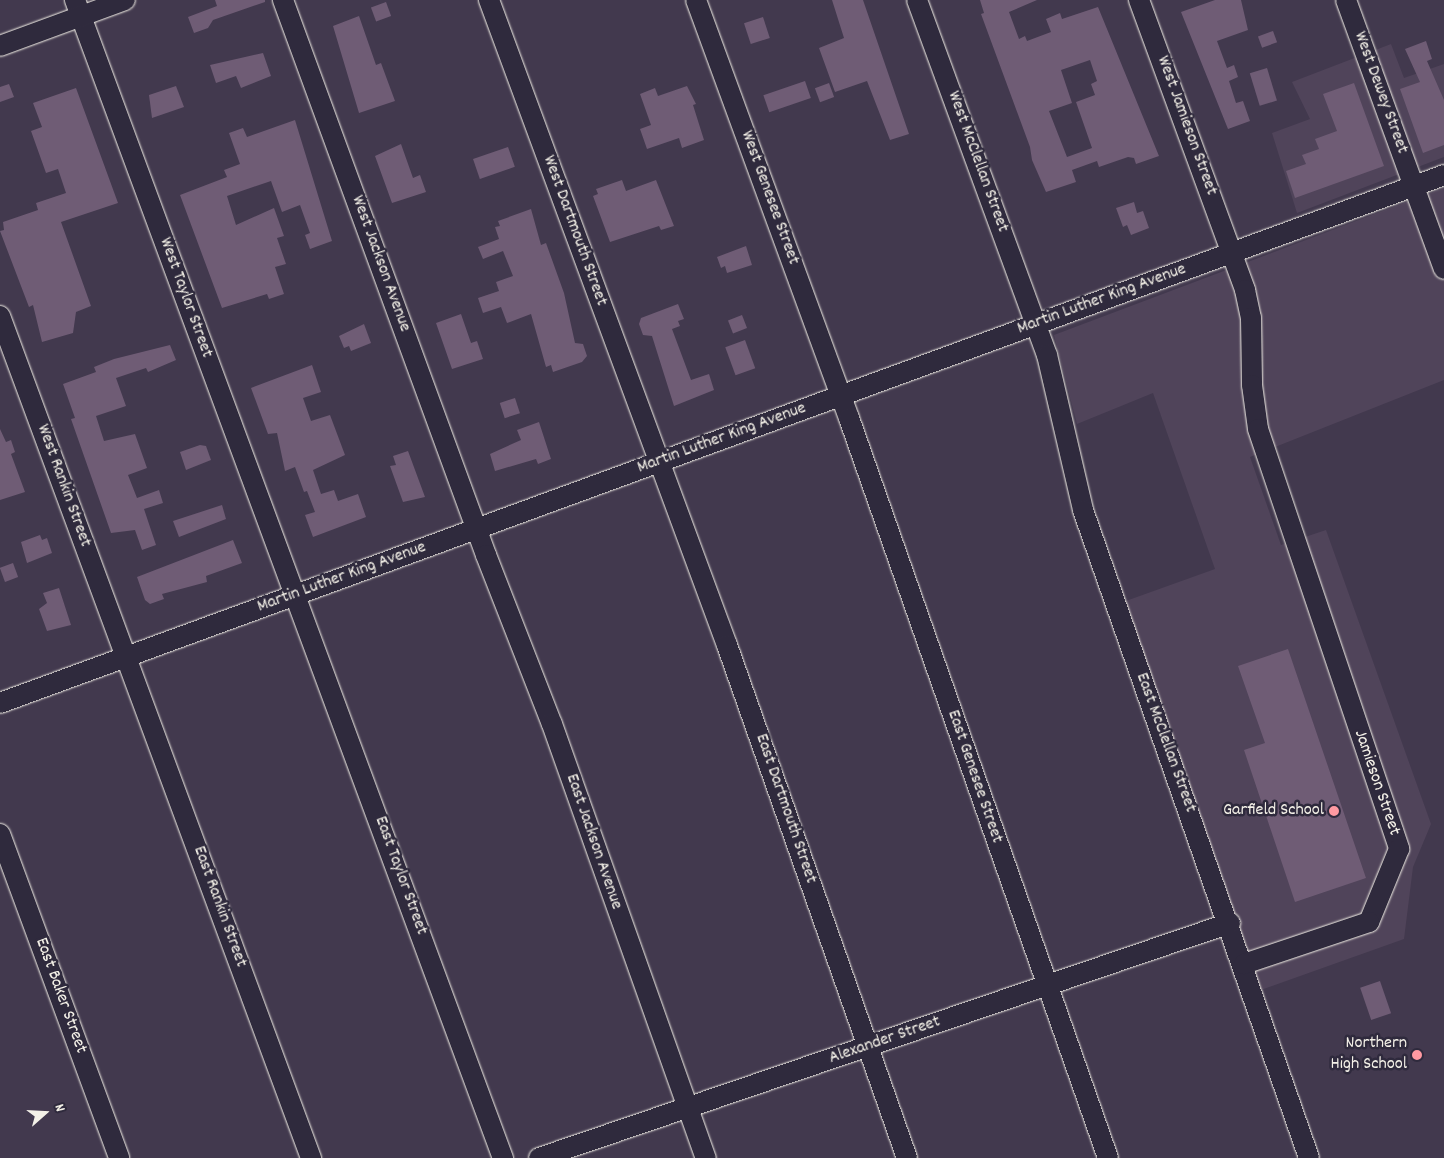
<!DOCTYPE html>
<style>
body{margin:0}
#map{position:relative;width:1444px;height:1158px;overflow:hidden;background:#42394e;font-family:Dekko,sans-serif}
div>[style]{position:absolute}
.built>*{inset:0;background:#50445a}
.building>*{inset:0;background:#6f5c75;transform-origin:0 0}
.roads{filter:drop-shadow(0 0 1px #f4f1e8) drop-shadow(0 0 1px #f4f1e8)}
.minor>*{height:20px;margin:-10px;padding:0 10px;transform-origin:10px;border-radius:10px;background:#2f2a3d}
.dots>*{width:14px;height:14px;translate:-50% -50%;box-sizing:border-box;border:2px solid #2f2a3d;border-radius:50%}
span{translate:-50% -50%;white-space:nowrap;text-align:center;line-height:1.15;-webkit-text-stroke:5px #2f2a3d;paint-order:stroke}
.street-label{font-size:18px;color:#f4f1e8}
.poi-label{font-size:18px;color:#f4f1e8}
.right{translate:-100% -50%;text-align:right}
.north{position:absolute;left:20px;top:1088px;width:50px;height:50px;-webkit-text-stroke:4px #2f2a3d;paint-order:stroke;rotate:71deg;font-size:14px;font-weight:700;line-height:20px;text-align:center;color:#f4f1e8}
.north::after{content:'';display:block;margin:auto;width:18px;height:22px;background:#f4f1e8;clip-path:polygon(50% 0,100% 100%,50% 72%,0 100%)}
</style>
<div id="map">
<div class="built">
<div style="clip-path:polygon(1391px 44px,1404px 78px,1444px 64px,1444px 157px,1297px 213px,1272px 133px,1310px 119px,1292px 82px)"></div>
<div style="clip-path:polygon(1444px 188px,1444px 380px,1250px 457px,1281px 545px,1326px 530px,1431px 824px,1413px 867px,1404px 939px,1261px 990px,1123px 602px,1215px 569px,1153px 393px,1077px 424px,1054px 335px)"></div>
</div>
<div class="building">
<div style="clip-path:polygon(215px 0,265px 0,265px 2px,213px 20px,208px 28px,194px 33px,188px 17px,217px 6px)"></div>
<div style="clip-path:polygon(832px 0,863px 0,909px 134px,890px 140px,867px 81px,835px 92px,819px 48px,844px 38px)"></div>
<div style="clip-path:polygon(evenodd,980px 0,1037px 0,1009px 12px,1019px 39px,1025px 36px,1027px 41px,1051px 32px,1046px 19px,1060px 13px,1062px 19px,1098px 7px,1159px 156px,1136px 164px,1134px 158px,1128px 157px,1099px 167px,1097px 161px,1072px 170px,1076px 182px,1046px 192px,1032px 160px,1030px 147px,981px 14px,984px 13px,980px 0,1090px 60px,1097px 81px,1091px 84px,1095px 95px,1076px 102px,1092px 148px,1067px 157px,1049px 111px,1072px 103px,1061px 70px,1090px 60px)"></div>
<div style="clip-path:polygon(1215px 0,1241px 0,1248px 30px,1217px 41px,1227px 68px,1234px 65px,1238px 77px,1229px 81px,1236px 103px,1243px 101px,1250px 121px,1228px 129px,1181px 12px)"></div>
<div style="left:386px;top:2px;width:15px;height:16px;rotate:70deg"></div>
<div style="clip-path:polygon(359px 16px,376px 65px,381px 63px,395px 101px,359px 113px,333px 26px)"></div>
<div style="left:763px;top:17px;width:22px;height:20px;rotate:72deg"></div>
<div style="left:1273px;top:31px;width:12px;height:16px;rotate:70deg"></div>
<div style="clip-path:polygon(1426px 41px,1432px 59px,1427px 61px,1444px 100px,1444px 145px,1423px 153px,1400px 89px,1420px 82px,1405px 49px)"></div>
<div style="clip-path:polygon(263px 53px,271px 76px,241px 88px,236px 76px,216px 83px,210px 65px)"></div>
<div style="left:1267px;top:68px;width:34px;height:18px;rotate:73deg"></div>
<div style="left:805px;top:81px;width:18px;height:44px;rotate:71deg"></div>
<div style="left:829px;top:83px;width:15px;height:15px;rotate:70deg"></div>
<div style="clip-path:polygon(1354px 83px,1384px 166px,1295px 198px,1286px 171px,1306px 164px,1302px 155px,1319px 149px,1315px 139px,1337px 131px,1323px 94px)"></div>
<div style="clip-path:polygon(9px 84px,14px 97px,0 102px,0 87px)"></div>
<div style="clip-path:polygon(176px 86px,184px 107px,152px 118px,149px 95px)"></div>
<div style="clip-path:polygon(687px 86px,696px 104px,693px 105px,704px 140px,682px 148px,679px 138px,647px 149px,640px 129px,651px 125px,640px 94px,655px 88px,658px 96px)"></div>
<div style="clip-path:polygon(76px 88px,118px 203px,61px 222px,91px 306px,76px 312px,73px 333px,42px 342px,33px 305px,29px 307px,0 231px,4px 230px,3px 222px,38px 210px,36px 203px,66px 193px,58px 169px,46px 173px,31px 131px,42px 127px,33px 103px)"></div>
<div style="clip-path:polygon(295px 120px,332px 241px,310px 249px,305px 235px,310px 233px,300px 205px,282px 212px,271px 181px,227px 196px,236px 225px,274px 208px,284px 236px,277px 238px,286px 264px,275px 267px,284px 294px,269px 299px,267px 294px,222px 308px,180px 195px,227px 177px,224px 170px,240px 164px,229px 133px,243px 128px,247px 137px)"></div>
<div style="clip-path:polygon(401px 144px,413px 178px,420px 175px,426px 192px,392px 203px,375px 156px)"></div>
<div style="left:508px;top:147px;width:21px;height:37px;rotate:71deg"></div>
<div style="clip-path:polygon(622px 180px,626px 191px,656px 180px,674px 226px,661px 230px,659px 226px,610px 242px,593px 196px,598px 194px,596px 189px)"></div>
<div style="clip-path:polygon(1134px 202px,1137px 213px,1143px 211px,1149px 228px,1131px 235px,1127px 225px,1123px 227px,1116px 208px)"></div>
<div style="clip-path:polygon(531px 209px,541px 245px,546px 243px,564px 293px,575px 343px,583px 344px,587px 356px,582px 362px,553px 372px,551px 365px,546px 367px,531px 314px,507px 323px,501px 307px,483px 313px,478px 298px,499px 291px,496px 282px,513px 276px,503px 251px,483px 259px,478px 247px,499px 239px,495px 227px,500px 226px,498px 221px)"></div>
<div style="clip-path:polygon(746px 246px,752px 265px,727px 273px,725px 266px,721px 268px,717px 257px)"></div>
<div style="clip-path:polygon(678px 304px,684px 319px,678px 321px,680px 326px,672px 329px,691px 380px,709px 374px,714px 390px,674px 406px,652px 336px,643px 335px,639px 324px,641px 318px)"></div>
<div style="clip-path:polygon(461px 314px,471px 343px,477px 341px,483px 359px,452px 369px,436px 323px)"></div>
<div style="left:742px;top:315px;width:14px;height:15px;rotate:69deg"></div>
<div style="clip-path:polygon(364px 324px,371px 343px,351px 351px,349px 346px,344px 348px,339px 336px)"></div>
<div style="left:745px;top:340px;width:30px;height:21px;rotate:70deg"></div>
<div style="clip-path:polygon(170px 345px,176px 360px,148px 372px,146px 368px,116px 378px,126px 406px,96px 416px,104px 441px,135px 434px,147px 468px,128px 475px,137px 498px,159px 490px,163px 503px,144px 509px,156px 545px,142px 550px,135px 530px,111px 533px,71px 419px,75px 418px,63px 384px,96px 372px,94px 367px,114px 359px)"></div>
<div style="clip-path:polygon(312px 365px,321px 392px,303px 398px,311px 421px,330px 415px,345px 455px,313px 470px,321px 494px,334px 490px,338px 501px,358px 494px,366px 517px,313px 537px,305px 515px,315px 512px,307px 491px,304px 492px,295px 467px,285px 471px,277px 433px,268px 434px,251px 388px)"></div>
<div style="left:515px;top:398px;width:16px;height:16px;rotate:72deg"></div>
<div style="clip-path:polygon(539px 422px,551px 459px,538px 464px,536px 459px,495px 471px,490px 454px,521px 440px,517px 430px)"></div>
<div style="clip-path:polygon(0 429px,6px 442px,11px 440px,15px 452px,11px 454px,25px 492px,0 500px)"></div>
<div style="clip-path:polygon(200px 445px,206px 446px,211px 460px,186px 470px,180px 452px)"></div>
<div style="clip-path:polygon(408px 451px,425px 497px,403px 502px,390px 466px,396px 465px,393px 456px)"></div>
<div style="clip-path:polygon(222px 505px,226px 519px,179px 537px,173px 521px)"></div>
<div style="clip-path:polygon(40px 535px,42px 540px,47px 538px,52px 553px,27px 563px,21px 542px)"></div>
<div style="clip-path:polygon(233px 540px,242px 563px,206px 576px,207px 582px,162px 594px,164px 599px,150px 604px,145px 600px,137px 577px)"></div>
<div style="left:13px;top:563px;width:15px;height:14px;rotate:70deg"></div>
<div style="clip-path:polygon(59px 588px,71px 625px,47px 631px,39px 609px,47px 603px,43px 593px)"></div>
<div style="clip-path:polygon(1288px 649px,1366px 878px,1295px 902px,1244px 750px,1265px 743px,1238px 666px)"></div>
<div style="left:1380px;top:981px;width:34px;height:21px;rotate:71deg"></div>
</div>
<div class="roads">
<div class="minor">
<div style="left:75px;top:0;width:1235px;rotate:69.72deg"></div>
<div style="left:283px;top:0;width:591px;rotate:69.91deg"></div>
<div style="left:486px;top:555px;width:181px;rotate:68.7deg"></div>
<div style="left:552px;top:724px;width:461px;rotate:70.5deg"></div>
<div style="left:489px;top:0;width:688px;rotate:69.75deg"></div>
<div style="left:727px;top:645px;width:544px;rotate:70.67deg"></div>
<div style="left:696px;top:0;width:445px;rotate:69.9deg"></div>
<div style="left:849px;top:418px;width:784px;rotate:70.71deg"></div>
<div style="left:917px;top:0;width:378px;rotate:69.9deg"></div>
<div style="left:1047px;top:355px;width:159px;rotate:76.9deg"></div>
<div style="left:1083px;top:510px;width:686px;rotate:70.77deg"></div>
<div style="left:1139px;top:0;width:309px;rotate:69.9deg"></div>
<div style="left:1245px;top:290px;width:29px;rotate:78deg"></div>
<div style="left:1251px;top:318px;width:67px;rotate:89.1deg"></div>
<div style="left:1252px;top:385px;width:44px;rotate:82.2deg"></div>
<div style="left:1258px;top:429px;width:443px;rotate:71.4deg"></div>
<div style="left:1399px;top:849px;width:79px;rotate:112.3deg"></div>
<div style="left:1369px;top:922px;width:132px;rotate:161.4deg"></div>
<div style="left:1346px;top:0;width:286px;rotate:70deg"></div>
<div style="left:0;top:46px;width:133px;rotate:-20.2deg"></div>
<div style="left:0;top:316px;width:898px;rotate:69.73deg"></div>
<div style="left:0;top:703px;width:1538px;rotate:-20.08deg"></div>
<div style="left:0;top:834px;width:345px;rotate:69.8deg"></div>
<div style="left:539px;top:1158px;width:730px;rotate:-18.78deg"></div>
</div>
</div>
<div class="dots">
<div style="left:1334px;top:811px;background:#ff9aa2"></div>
<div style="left:1417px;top:1055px;background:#ff9aa2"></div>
</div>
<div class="street-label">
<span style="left:1380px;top:93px;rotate:70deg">West Dewey Street</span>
<span style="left:1186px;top:126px;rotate:70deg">West Jamieson Street</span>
<span style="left:977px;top:162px;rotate:70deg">West McClellan Street</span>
<span style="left:769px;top:198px;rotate:70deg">West Genesee Street</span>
<span style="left:574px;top:231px;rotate:70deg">West Dartmouth Street</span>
<span style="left:380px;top:264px;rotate:70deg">West Jackson Avenue</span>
<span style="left:185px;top:298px;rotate:70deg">West Taylor Street</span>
<span style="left:1102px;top:300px;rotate:-20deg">Martin Luther King Avenue</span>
<span style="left:722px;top:439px;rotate:-20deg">Martin Luther King Avenue</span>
<span style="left:63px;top:486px;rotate:70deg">West Rankin Street</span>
<span style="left:342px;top:578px;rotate:-20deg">Martin Luther King Avenue</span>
<span style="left:1165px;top:743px;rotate:70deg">East McClellan Street</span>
<span style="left:974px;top:777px;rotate:71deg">East Genesee Street</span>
<span style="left:1376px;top:783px;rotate:71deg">Jamieson Street</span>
<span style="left:785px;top:809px;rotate:71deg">East Dartmouth Street</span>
<span style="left:593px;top:842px;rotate:71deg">East Jackson Avenue</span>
<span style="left:400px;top:876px;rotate:70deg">East Taylor Street</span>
<span style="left:219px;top:907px;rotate:70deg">East Rankin Street</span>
<span style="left:60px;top:996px;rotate:70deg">East Baker Street</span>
<span style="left:885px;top:1041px;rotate:-19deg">Alexander Street</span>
</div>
<div class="poi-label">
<span class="right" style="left:1324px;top:811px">Garfield School</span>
<span class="right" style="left:1407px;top:1055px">Northern<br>High School</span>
</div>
<div class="north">N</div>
</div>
